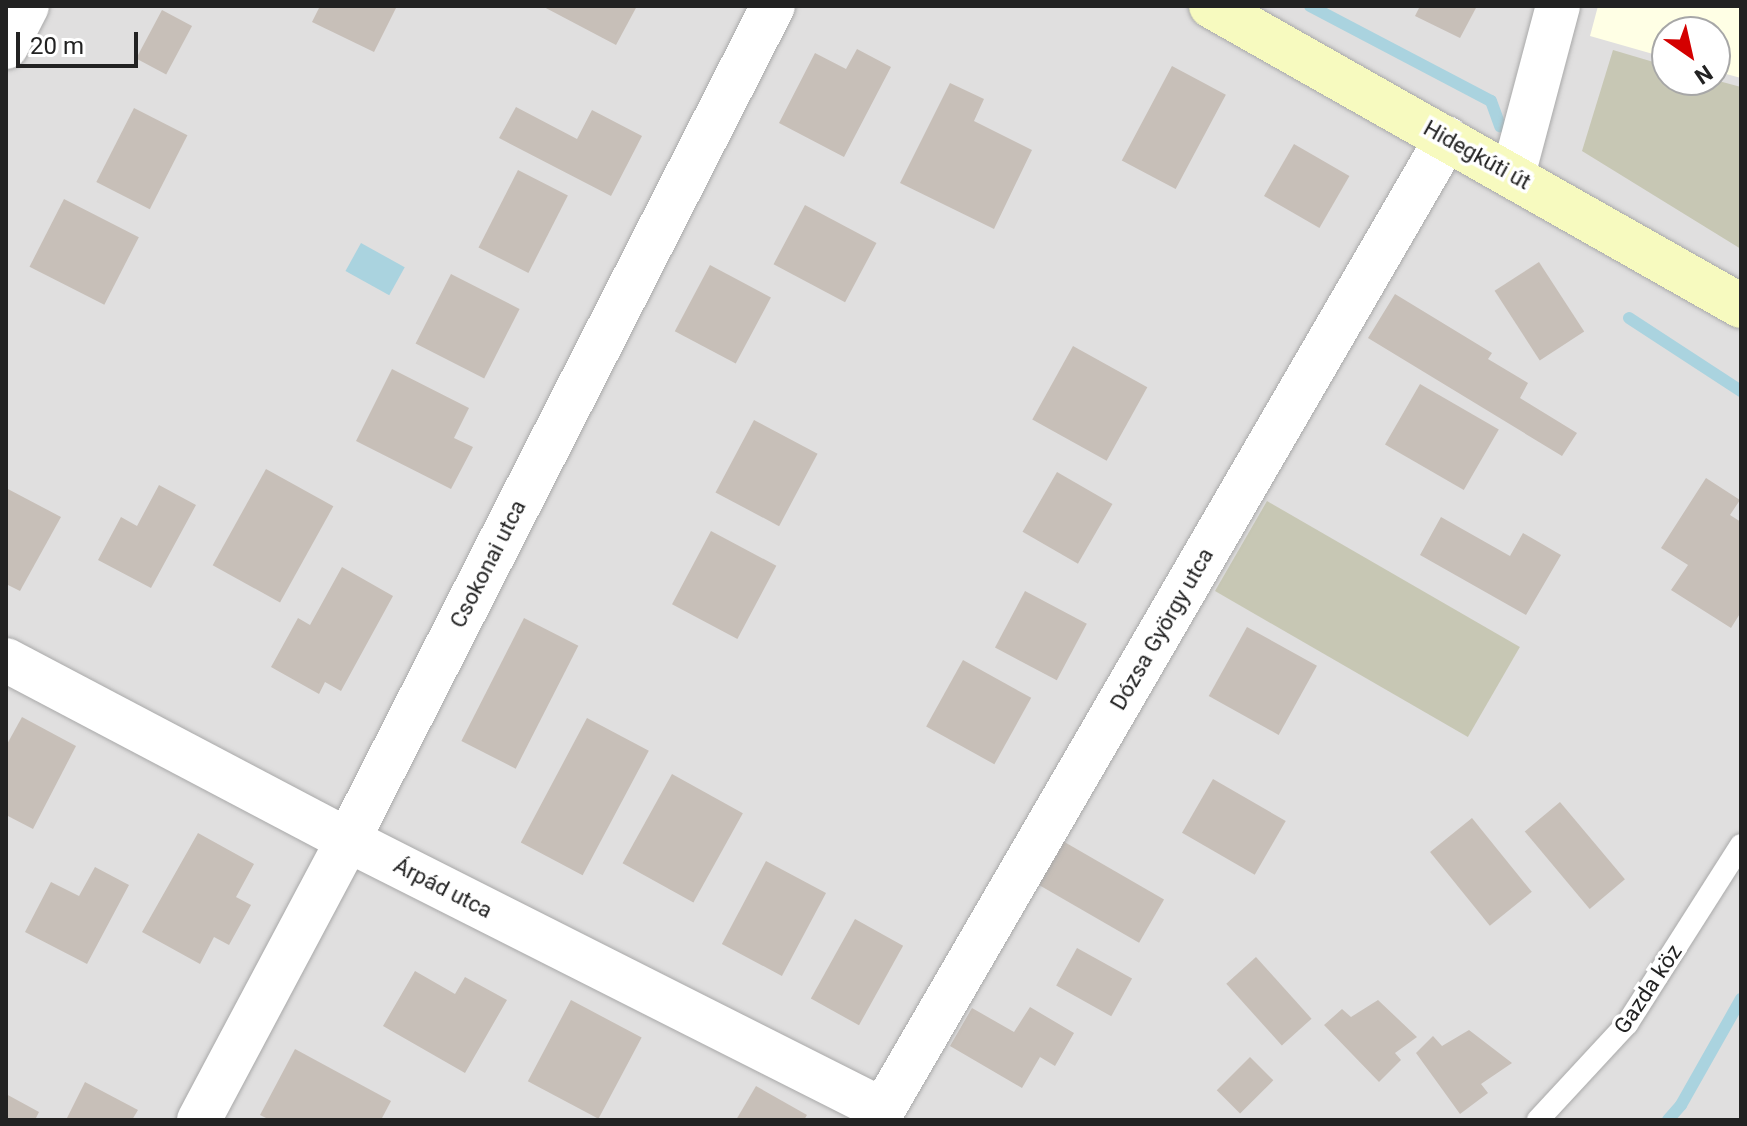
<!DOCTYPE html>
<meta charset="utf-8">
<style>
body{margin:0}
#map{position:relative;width:1747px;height:1126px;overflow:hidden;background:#f2efe9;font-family:Roboto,sans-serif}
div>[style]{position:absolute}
.residential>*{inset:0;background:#e0dfdf}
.education>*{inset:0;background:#ffffe5}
.construction>*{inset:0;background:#c7c7b4;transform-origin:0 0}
.water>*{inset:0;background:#aad3df;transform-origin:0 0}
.stream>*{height:12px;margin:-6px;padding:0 6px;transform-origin:6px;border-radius:6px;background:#aad3df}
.building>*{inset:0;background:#c7bfb8;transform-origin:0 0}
.roads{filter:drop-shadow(0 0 2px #a9a9a9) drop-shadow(0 0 2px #a9a9a9)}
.lane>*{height:22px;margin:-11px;padding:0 11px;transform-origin:11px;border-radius:11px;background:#fff}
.street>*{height:44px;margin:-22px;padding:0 22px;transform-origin:22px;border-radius:22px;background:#fff}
.secondary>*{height:44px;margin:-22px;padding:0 22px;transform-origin:22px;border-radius:22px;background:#f7fabf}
span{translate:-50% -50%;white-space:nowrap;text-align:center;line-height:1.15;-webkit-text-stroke:7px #fff;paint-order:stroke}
.street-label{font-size:22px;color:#222}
.frame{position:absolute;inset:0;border:8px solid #222;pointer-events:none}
.north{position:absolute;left:1651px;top:16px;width:80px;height:80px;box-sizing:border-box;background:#fff;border:2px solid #a7a7a7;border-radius:50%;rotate:146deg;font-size:22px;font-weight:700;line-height:32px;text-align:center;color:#222}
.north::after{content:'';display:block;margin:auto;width:28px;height:36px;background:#d40000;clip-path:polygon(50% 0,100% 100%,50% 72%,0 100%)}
.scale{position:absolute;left:16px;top:32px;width:122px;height:36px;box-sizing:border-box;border:4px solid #222;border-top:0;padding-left:10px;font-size:24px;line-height:28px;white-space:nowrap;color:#222;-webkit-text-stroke:6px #fff;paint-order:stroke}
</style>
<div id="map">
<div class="residential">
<div style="clip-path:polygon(evenodd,6px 6px,1741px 6px,1741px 1120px,6px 1120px,6px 6px,1667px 32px,1715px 32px,1715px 80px,1667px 80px,1667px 32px)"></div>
</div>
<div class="education">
<div style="clip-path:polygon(1598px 6px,1741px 6px,1741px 78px,1715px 71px,1715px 32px,1667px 32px,1667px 58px,1590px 36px)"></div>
</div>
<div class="construction">
<div style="clip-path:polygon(1613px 50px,1667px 66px,1667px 80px,1715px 80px,1741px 87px,1741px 249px,1582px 151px)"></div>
<div style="left:1267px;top:501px;width:292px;height:104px;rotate:30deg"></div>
</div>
<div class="water">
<div style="left:361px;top:243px;width:50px;height:32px;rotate:29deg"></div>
</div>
<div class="stream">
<div style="left:1310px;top:6px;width:204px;rotate:27.7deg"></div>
<div style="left:1491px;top:101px;width:27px;rotate:70deg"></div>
<div style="left:1629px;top:318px;width:134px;rotate:33.1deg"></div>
<div style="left:1668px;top:1120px;width:20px;rotate:-49deg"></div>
<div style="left:1681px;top:1105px;width:122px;rotate:-60.5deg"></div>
</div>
<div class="building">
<div style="clip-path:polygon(320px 6px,397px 6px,374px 52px,312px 22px)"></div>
<div style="clip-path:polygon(542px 6px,637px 6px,616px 45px)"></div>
<div style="clip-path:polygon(1420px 6px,1477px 6px,1460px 38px,1415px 16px)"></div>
<div style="left:162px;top:10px;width:34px;height:55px;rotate:28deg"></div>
<div style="clip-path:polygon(857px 49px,891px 67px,844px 157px,779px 123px,815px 53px,846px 69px)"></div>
<div style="left:1172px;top:66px;width:61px;height:107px;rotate:28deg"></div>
<div style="clip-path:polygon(950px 83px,984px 99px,974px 121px,1032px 150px,994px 229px,900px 183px)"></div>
<div style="clip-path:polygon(516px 107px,577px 139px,592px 110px,642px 136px,611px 196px,499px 138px)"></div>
<div style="left:134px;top:108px;width:60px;height:83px;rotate:27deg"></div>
<div style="left:1294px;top:144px;width:64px;height:60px;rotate:30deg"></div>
<div style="left:518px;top:170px;width:56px;height:87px;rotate:27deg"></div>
<div style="left:64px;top:199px;width:84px;height:76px;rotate:27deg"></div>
<div style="left:805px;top:205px;width:81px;height:67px;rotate:28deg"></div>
<div style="left:1539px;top:262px;width:83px;height:53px;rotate:57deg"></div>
<div style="left:710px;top:265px;width:69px;height:75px;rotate:28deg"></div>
<div style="left:451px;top:274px;width:77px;height:78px;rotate:27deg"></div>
<div style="clip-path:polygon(1395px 294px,1492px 353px,1488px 359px,1528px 383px,1520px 398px,1577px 433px,1562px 456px,1368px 338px)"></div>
<div style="left:1073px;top:346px;width:85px;height:84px;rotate:29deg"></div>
<div style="clip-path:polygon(392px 369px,469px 408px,454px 438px,473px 447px,451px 489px,356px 441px)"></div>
<div style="left:1420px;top:384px;width:91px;height:70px;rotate:30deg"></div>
<div style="left:754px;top:420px;width:72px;height:82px;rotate:28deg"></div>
<div style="left:266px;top:469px;width:77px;height:110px;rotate:29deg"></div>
<div style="left:1057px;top:472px;width:64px;height:69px;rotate:30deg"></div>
<div style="clip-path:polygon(1706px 478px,1740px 500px,1730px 515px,1741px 522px,1741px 612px,1731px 628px,1671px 590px,1688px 565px,1661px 548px)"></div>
<div style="clip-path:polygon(159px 485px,196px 505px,151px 588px,98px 560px,121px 517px,137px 526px)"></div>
<div style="clip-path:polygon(6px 488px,61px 517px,20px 591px,6px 584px)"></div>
<div style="clip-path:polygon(1441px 517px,1510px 556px,1523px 533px,1561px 555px,1526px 615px,1420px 555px)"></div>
<div style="left:711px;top:531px;width:74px;height:83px;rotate:28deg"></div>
<div style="clip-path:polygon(342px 567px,393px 596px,341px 691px,325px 682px,319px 694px,271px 667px,298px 618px,310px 625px)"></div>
<div style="left:1025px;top:591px;width:70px;height:64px;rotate:28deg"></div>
<div style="left:524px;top:618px;width:61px;height:138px;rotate:27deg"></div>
<div style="left:1247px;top:627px;width:80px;height:79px;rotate:29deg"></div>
<div style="left:963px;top:660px;width:78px;height:76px;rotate:29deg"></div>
<div style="clip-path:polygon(22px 717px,76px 746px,33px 829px,6px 815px,6px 746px)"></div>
<div style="left:587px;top:718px;width:70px;height:141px;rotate:28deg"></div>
<div style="left:672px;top:774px;width:81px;height:102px;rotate:29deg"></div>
<div style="left:1213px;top:779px;width:84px;height:62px;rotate:30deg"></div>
<div style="left:1560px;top:802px;width:101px;height:46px;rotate:50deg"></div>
<div style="left:1472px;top:818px;width:95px;height:54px;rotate:51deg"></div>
<div style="clip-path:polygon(198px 833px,254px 864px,236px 897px,251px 905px,229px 945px,214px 937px,200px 964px,142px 932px)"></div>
<div style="left:1061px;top:840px;width:119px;height:50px;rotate:30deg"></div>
<div style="left:766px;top:861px;width:68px;height:94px;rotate:28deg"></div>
<div style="clip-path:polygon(95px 867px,129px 885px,87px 964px,25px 932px,51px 882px,79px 896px)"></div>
<div style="left:855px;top:919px;width:55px;height:91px;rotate:29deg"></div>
<div style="left:1077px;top:948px;width:63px;height:43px;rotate:29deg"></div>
<div style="left:1256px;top:957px;width:83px;height:40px;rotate:48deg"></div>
<div style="clip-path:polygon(415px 971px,455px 994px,465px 977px,507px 1000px,465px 1073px,383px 1026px)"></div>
<div style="left:571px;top:1000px;width:80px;height:92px;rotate:28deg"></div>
<div style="clip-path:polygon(1378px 1000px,1417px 1037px,1395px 1053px,1401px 1060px,1379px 1082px,1324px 1025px,1342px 1009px,1351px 1017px)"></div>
<div style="clip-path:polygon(1030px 1007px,1074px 1033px,1055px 1066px,1040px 1057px,1022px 1088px,950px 1046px,972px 1008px,1014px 1032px)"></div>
<div style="clip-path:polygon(1469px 1030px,1512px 1063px,1481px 1084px,1488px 1093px,1460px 1114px,1416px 1053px,1433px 1036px,1442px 1046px)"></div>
<div style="clip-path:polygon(295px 1049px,391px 1101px,381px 1120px,270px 1120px,260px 1115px)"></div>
<div style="left:1250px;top:1057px;width:33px;height:47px;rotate:45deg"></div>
<div style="clip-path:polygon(85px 1082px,138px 1110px,132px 1120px,66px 1120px)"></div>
<div style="clip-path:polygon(756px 1086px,807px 1115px,804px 1120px,736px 1120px)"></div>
<div style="clip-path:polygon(6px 1094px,39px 1112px,35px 1120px,6px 1120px)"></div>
</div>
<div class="roads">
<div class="lane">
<div style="left:1538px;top:1120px;width:131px;rotate:-47.2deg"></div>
<div style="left:1627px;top:1024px;width:212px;rotate:-57.5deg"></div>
</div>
<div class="street">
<div style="left:6px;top:47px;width:46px;rotate:-62.9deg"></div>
<div style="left:1513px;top:175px;width:175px;rotate:-75.1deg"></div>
<div style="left:6px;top:660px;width:386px;rotate:27.8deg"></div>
<div style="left:348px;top:840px;width:599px;rotate:26.78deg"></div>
<div style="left:199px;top:1120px;width:317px;rotate:-62deg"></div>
<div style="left:348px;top:840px;width:936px;rotate:-63deg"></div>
<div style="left:877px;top:1120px;width:1135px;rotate:-59.87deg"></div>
</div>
<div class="secondary">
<div style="left:1211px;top:6px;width:609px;rotate:29.51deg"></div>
</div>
</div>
<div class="street-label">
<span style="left:1477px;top:155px;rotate:29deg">Hidegkúti út</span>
<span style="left:488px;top:564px;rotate:-63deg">Csokonai utca</span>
<span style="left:1162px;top:629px;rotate:-60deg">Dózsa György utca</span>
<span style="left:443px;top:888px;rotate:27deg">Árpád utca</span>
<span style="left:1648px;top:989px;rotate:-56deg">Gazda köz</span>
</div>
<div class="frame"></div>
<div class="north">N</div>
<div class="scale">20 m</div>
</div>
